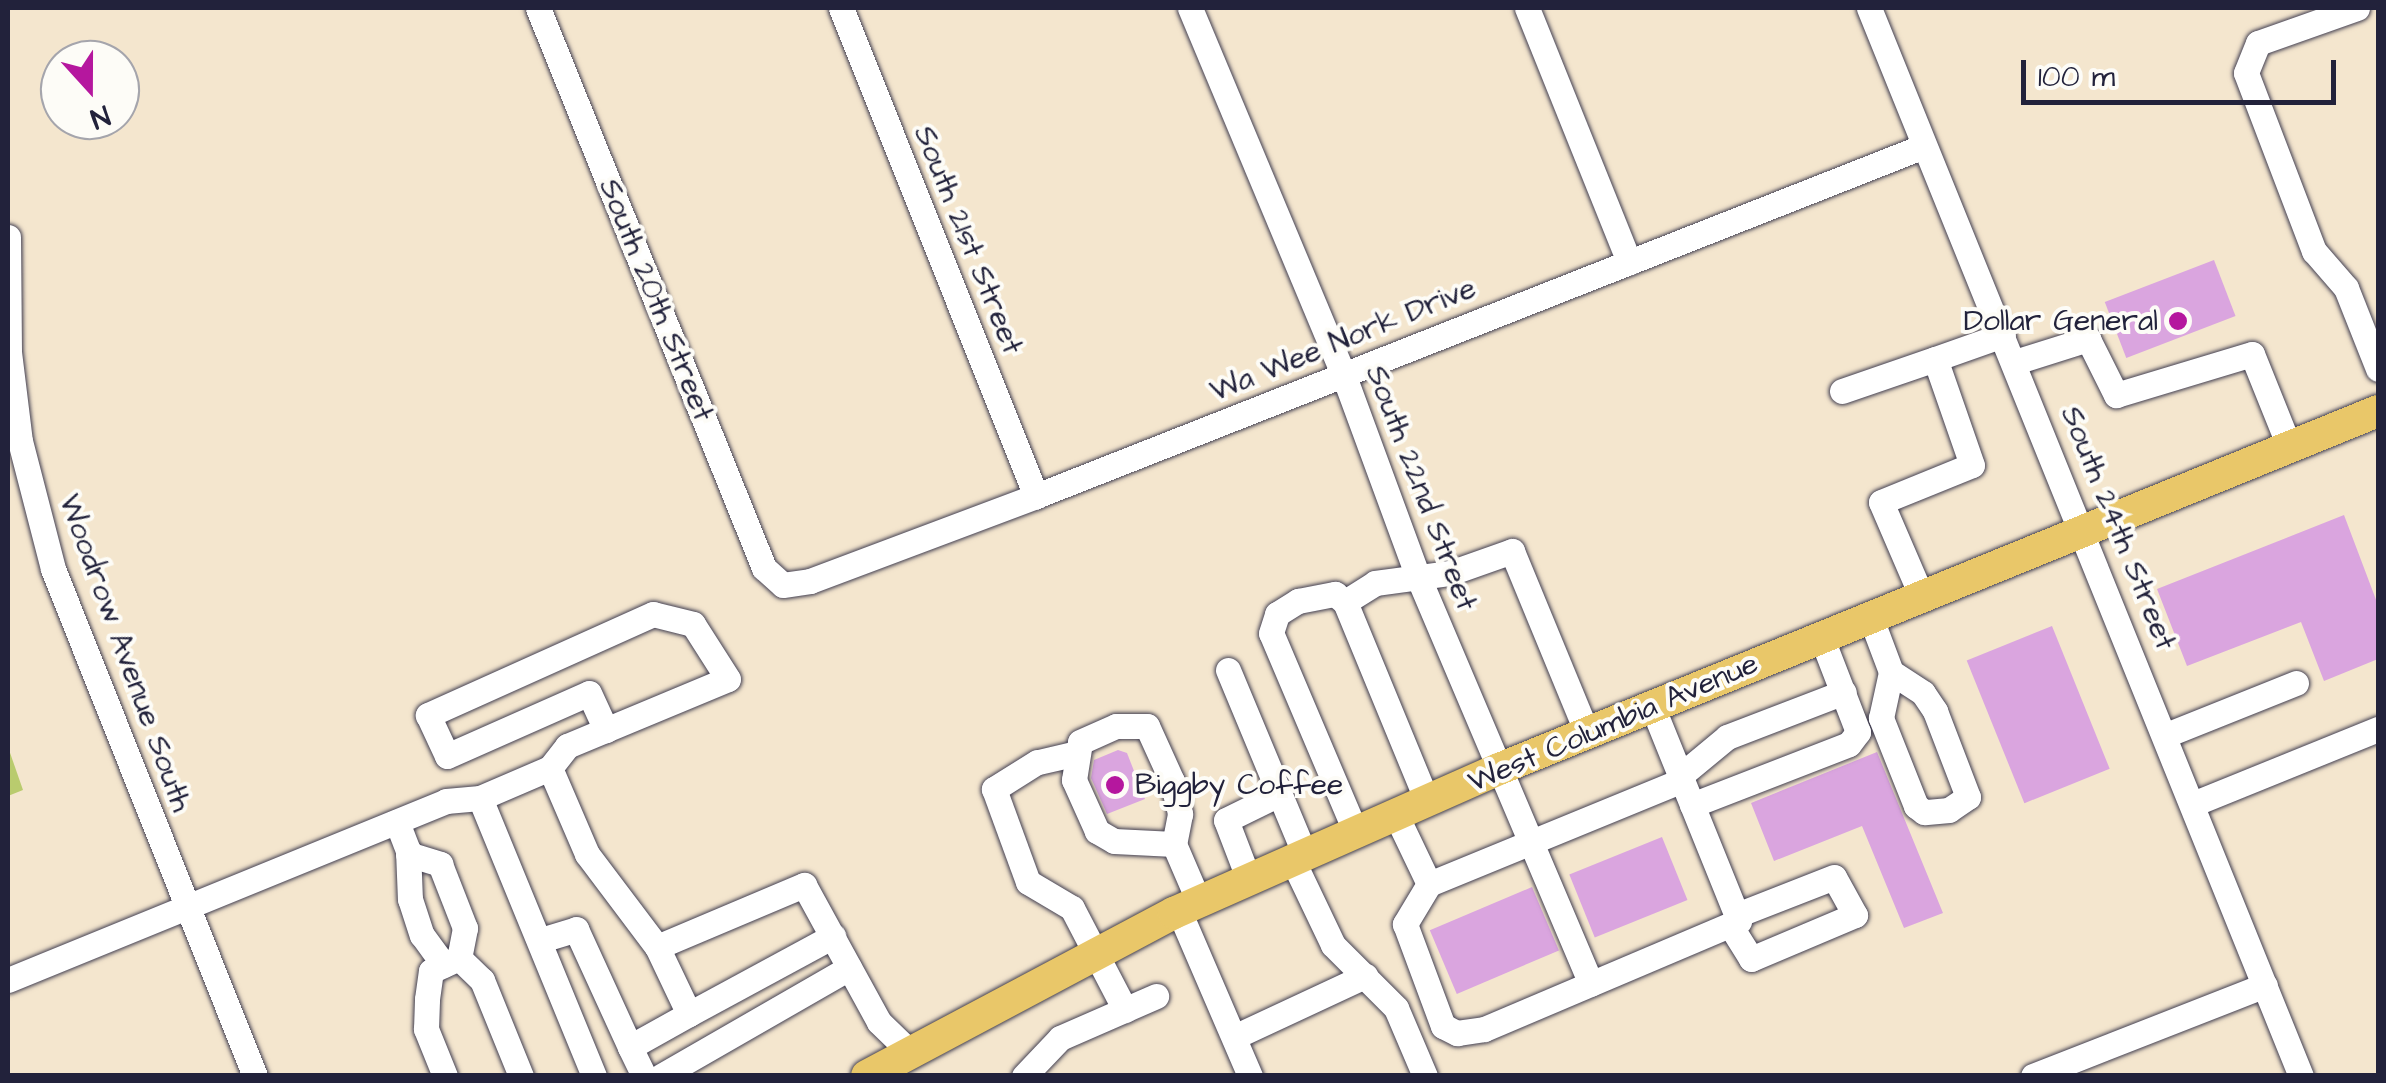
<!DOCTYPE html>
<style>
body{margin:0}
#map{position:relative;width:2386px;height:1083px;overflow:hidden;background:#f4e6ce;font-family:"Architects Daughter",sans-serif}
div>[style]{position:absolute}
.green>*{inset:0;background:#b9cb6e}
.building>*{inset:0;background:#daa5df;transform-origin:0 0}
.roads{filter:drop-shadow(0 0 2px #423f51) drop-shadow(0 0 2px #423f51)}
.minor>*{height:25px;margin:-12.5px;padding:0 12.5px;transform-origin:12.5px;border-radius:12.5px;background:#fff}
.major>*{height:32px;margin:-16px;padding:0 16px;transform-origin:16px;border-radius:16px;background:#e9c769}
.dots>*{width:28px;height:28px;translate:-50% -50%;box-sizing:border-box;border:5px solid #fdfcf7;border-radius:50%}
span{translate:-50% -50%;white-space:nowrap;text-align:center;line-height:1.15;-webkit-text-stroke:8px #fdfcf7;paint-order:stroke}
.street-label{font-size:30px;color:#22223b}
.poi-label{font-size:30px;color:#22223b}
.right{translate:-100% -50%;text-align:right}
.left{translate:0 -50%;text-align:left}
.frame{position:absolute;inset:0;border:10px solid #22223b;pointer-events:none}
.north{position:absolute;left:40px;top:40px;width:100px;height:100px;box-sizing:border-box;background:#fdfcf7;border:2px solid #a5a5ac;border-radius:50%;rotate:159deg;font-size:28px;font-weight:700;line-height:40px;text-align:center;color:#22223b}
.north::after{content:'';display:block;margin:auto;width:35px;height:45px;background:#b5179e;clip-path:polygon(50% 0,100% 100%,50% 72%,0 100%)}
.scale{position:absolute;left:2021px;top:60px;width:315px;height:45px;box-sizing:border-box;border:5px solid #22223b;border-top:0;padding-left:12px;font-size:30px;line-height:35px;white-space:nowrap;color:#22223b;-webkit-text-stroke:8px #fdfcf7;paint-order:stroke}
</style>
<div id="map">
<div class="green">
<div style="clip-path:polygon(8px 747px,23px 790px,8px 796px)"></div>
</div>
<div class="building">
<div style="left:2214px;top:260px;width:60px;height:117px;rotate:69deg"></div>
<div style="clip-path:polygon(2344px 515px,2378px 605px,2378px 659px,2324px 681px,2301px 622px,2187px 666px,2157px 589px)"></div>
<div style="left:2052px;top:626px;width:154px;height:92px;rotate:68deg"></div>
<div style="clip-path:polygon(1118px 750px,1127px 753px,1145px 799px,1107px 814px,1091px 778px,1094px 760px)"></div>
<div style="clip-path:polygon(1877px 752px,1943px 913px,1904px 928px,1862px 826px,1774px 861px,1751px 803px)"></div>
<div style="left:1662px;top:837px;width:68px;height:100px;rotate:68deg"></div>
<div style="left:1532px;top:887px;width:69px;height:111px;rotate:67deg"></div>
</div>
<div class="roads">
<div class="minor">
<div style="left:538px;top:8px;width:604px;rotate:68.02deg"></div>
<div style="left:764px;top:568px;width:25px;rotate:42deg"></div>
<div style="left:783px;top:585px;width:27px;rotate:-8deg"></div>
<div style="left:810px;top:581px;width:241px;rotate:-20.6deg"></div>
<div style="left:1036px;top:496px;width:954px;rotate:-21.51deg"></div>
<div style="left:841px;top:8px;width:526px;rotate:68.22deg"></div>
<div style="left:1190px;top:8px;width:399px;rotate:67.3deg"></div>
<div style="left:1344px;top:376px;width:211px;rotate:69.8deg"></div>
<div style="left:1417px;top:574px;width:445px;rotate:67deg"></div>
<div style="left:1527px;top:8px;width:274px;rotate:68.1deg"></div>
<div style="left:1869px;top:8px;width:1152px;rotate:67.98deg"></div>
<div style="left:2357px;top:8px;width:105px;rotate:160.5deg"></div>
<div style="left:2258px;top:43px;width:32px;rotate:112deg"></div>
<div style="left:2246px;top:73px;width:191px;rotate:69.1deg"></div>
<div style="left:2314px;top:251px;width:49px;rotate:49.1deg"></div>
<div style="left:2346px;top:288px;width:87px;rotate:68.4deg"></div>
<div style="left:8px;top:237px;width:115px;rotate:89.5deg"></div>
<div style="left:9px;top:352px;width:90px;rotate:83deg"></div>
<div style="left:20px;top:441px;width:132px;rotate:75.5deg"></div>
<div style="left:53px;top:569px;width:546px;rotate:68.28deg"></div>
<div style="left:2015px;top:362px;width:77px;rotate:-17.5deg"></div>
<div style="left:2088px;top:339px;width:63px;rotate:63.4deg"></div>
<div style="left:2116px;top:395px;width:142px;rotate:-16.8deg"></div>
<div style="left:2252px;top:354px;width:99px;rotate:68.1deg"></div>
<div style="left:1842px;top:391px;width:98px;rotate:-19deg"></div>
<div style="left:1921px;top:595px;width:101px;rotate:-113.3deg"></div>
<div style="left:1881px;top:502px;width:98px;rotate:-22.1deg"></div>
<div style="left:1972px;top:465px;width:112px;rotate:-109.2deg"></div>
<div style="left:1935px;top:359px;width:72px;rotate:-19.4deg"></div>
<div style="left:1345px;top:602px;width:36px;rotate:-32deg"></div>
<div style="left:1375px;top:583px;width:76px;rotate:-7.6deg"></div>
<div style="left:1450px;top:573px;width:66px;rotate:-19.5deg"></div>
<div style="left:1512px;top:551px;width:197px;rotate:67.6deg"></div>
<div style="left:1870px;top:616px;width:60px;rotate:69.4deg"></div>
<div style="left:1891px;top:672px;width:38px;rotate:33deg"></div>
<div style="left:1923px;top:693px;width:22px;rotate:56deg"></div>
<div style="left:1935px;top:711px;width:92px;rotate:69deg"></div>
<div style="left:1968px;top:797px;width:23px;rotate:146deg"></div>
<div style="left:1949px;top:810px;width:25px;rotate:175deg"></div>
<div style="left:1924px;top:812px;width:10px;rotate:-143deg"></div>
<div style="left:1916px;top:806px;width:95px;rotate:-111.7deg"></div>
<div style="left:1881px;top:718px;width:47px;rotate:-77.7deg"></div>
<div style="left:1228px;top:670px;width:200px;rotate:67.4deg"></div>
<div style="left:2166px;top:735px;width:140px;rotate:-21.8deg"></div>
<div style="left:1073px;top:754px;width:37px;rotate:167deg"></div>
<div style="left:1037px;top:762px;width:51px;rotate:147.9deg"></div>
<div style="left:994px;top:789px;width:99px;rotate:69.9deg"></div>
<div style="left:1028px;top:882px;width:51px;rotate:30.6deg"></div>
<div style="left:1072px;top:908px;width:115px;rotate:62.5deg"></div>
<div style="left:550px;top:768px;width:28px;rotate:-52deg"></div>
<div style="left:567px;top:746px;width:174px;rotate:-22.6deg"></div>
<div style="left:728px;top:679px;width:65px;rotate:-122.5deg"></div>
<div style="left:693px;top:624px;width:41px;rotate:-166deg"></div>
<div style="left:653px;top:614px;width:247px;rotate:155.8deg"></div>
<div style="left:428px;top:715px;width:45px;rotate:65.1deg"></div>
<div style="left:447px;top:756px;width:155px;rotate:-23.9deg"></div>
<div style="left:589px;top:693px;width:41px;rotate:65.3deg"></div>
<div style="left:1680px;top:776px;width:61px;rotate:-39.7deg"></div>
<div style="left:1727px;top:737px;width:125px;rotate:-21deg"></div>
<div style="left:2193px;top:804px;width:200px;rotate:-22.1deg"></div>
<div style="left:1692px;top:805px;width:168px;rotate:-21.2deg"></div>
<div style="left:1849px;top:744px;width:15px;rotate:-53deg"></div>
<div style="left:1858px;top:732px;width:103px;rotate:-111.1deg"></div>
<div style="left:1396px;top:815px;width:76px;rotate:64.4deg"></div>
<div style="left:1429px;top:884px;width:47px;rotate:121deg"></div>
<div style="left:1405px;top:924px;width:109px;rotate:69.6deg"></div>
<div style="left:1443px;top:1026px;width:16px;rotate:27deg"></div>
<div style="left:1457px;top:1033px;width:27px;rotate:-8deg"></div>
<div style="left:1484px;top:1029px;width:277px;rotate:-23deg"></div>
<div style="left:1739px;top:921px;width:232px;rotate:-112deg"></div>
<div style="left:397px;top:822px;width:30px;rotate:69deg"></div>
<div style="left:408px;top:850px;width:49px;rotate:87.7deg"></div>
<div style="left:410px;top:899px;width:38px;rotate:72deg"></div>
<div style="left:422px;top:935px;width:37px;rotate:54deg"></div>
<div style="left:1356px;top:833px;width:217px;rotate:-113deg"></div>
<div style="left:1271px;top:633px;width:20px;rotate:-72deg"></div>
<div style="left:1277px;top:614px;width:25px;rotate:-32deg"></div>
<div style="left:1298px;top:601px;width:38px;rotate:-11deg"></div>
<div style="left:1335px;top:594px;width:13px;rotate:39deg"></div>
<div style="left:1345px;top:602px;width:215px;rotate:67.6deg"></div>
<div style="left:1174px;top:844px;width:60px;rotate:-177.1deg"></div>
<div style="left:1114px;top:841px;width:20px;rotate:-150deg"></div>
<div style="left:1097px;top:831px;width:56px;rotate:-114.3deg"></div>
<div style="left:1074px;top:780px;width:38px;rotate:-81deg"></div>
<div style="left:1080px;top:742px;width:39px;rotate:-24deg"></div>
<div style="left:1116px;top:726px;width:31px"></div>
<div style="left:1147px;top:726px;width:60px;rotate:65.6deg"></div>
<div style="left:1172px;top:781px;width:34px;rotate:76deg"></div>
<div style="left:1180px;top:814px;width:31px;rotate:101deg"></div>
<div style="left:1174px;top:844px;width:63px;rotate:66.7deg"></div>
<div style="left:408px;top:854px;width:34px;rotate:17deg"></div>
<div style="left:440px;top:864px;width:69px;rotate:68.7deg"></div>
<div style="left:465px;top:928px;width:31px;rotate:101deg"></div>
<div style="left:1293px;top:861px;width:93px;rotate:64.5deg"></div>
<div style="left:1333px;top:945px;width:89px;rotate:45deg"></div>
<div style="left:1396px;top:1008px;width:74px;rotate:66.9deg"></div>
<div style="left:1249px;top:880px;width:64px;rotate:-111deg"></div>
<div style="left:1226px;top:820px;width:59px;rotate:-26.1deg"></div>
<div style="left:1429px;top:884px;width:274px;rotate:-22.3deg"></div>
<div style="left:1179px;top:911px;width:180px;rotate:66.7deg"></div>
<div style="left:1730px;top:925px;width:40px;rotate:58deg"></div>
<div style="left:1751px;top:959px;width:113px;rotate:-22.9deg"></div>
<div style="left:1855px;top:915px;width:43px;rotate:-118.9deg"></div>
<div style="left:1834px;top:877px;width:104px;rotate:158.6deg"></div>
<div style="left:541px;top:940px;width:37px;rotate:-17deg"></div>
<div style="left:576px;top:929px;width:130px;rotate:65.4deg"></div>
<div style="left:8px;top:980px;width:473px;rotate:-22.2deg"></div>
<div style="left:446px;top:801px;width:34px;rotate:-5deg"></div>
<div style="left:689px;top:1014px;width:164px;rotate:-28.4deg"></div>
<div style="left:1234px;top:1037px;width:145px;rotate:-25deg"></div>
<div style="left:445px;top:1076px;width:51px;rotate:-112deg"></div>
<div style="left:426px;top:1029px;width:30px;rotate:-88deg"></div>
<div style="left:427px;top:999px;width:28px;rotate:-82deg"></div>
<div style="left:431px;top:971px;width:31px;rotate:-25deg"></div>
<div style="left:459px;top:958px;width:32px;rotate:44deg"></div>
<div style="left:482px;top:980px;width:104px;rotate:67.9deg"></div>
<div style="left:594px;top:1076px;width:300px;rotate:-112.3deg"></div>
<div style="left:480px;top:798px;width:76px;rotate:-23.2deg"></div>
<div style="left:550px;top:768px;width:94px;rotate:66.7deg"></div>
<div style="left:587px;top:854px;width:116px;rotate:53deg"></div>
<div style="left:657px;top:947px;width:160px;rotate:-22.9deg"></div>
<div style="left:804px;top:885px;width:156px;rotate:61.3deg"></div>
<div style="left:879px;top:1022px;width:42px;rotate:44deg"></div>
<div style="left:644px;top:1076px;width:32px;rotate:-116deg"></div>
<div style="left:630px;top:1047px;width:68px;rotate:-29.2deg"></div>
<div style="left:689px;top:1014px;width:74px;rotate:-115.5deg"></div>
<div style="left:661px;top:1076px;width:217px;rotate:-29.9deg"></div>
<div style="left:1024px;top:1076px;width:52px;rotate:-46.5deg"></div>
<div style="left:1060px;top:1038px;width:105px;rotate:-23.6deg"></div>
<div style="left:2033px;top:1076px;width:249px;rotate:-21.4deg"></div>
</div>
<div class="major">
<div style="left:867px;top:1076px;width:348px;rotate:-28deg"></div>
<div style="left:1174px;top:913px;width:355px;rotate:-23.9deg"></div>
<div style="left:1499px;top:769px;width:949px;rotate:-22.16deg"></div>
</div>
</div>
<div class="dots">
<div style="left:2178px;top:321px;background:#b5179e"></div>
<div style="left:1115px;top:785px;background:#b5179e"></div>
</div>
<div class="street-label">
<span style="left:968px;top:240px;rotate:68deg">South 21st Street</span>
<span style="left:656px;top:300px;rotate:68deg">South 20th Street</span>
<span style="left:1343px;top:340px;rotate:-22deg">Wa Wee Nork Drive</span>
<span style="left:1421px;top:488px;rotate:69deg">South 22nd Street</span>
<span style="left:2118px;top:528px;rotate:68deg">South 24th Street</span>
<span style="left:125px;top:653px;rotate:70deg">Woodrow Avenue South</span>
<span style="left:1613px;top:723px;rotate:-23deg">West Columbia Avenue</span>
</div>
<div class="poi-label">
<span class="right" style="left:2158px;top:321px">Dollar General</span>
<span class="left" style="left:1135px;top:785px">Biggby Coffee</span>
</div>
<div class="frame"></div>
<div class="north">N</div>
<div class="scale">100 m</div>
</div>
